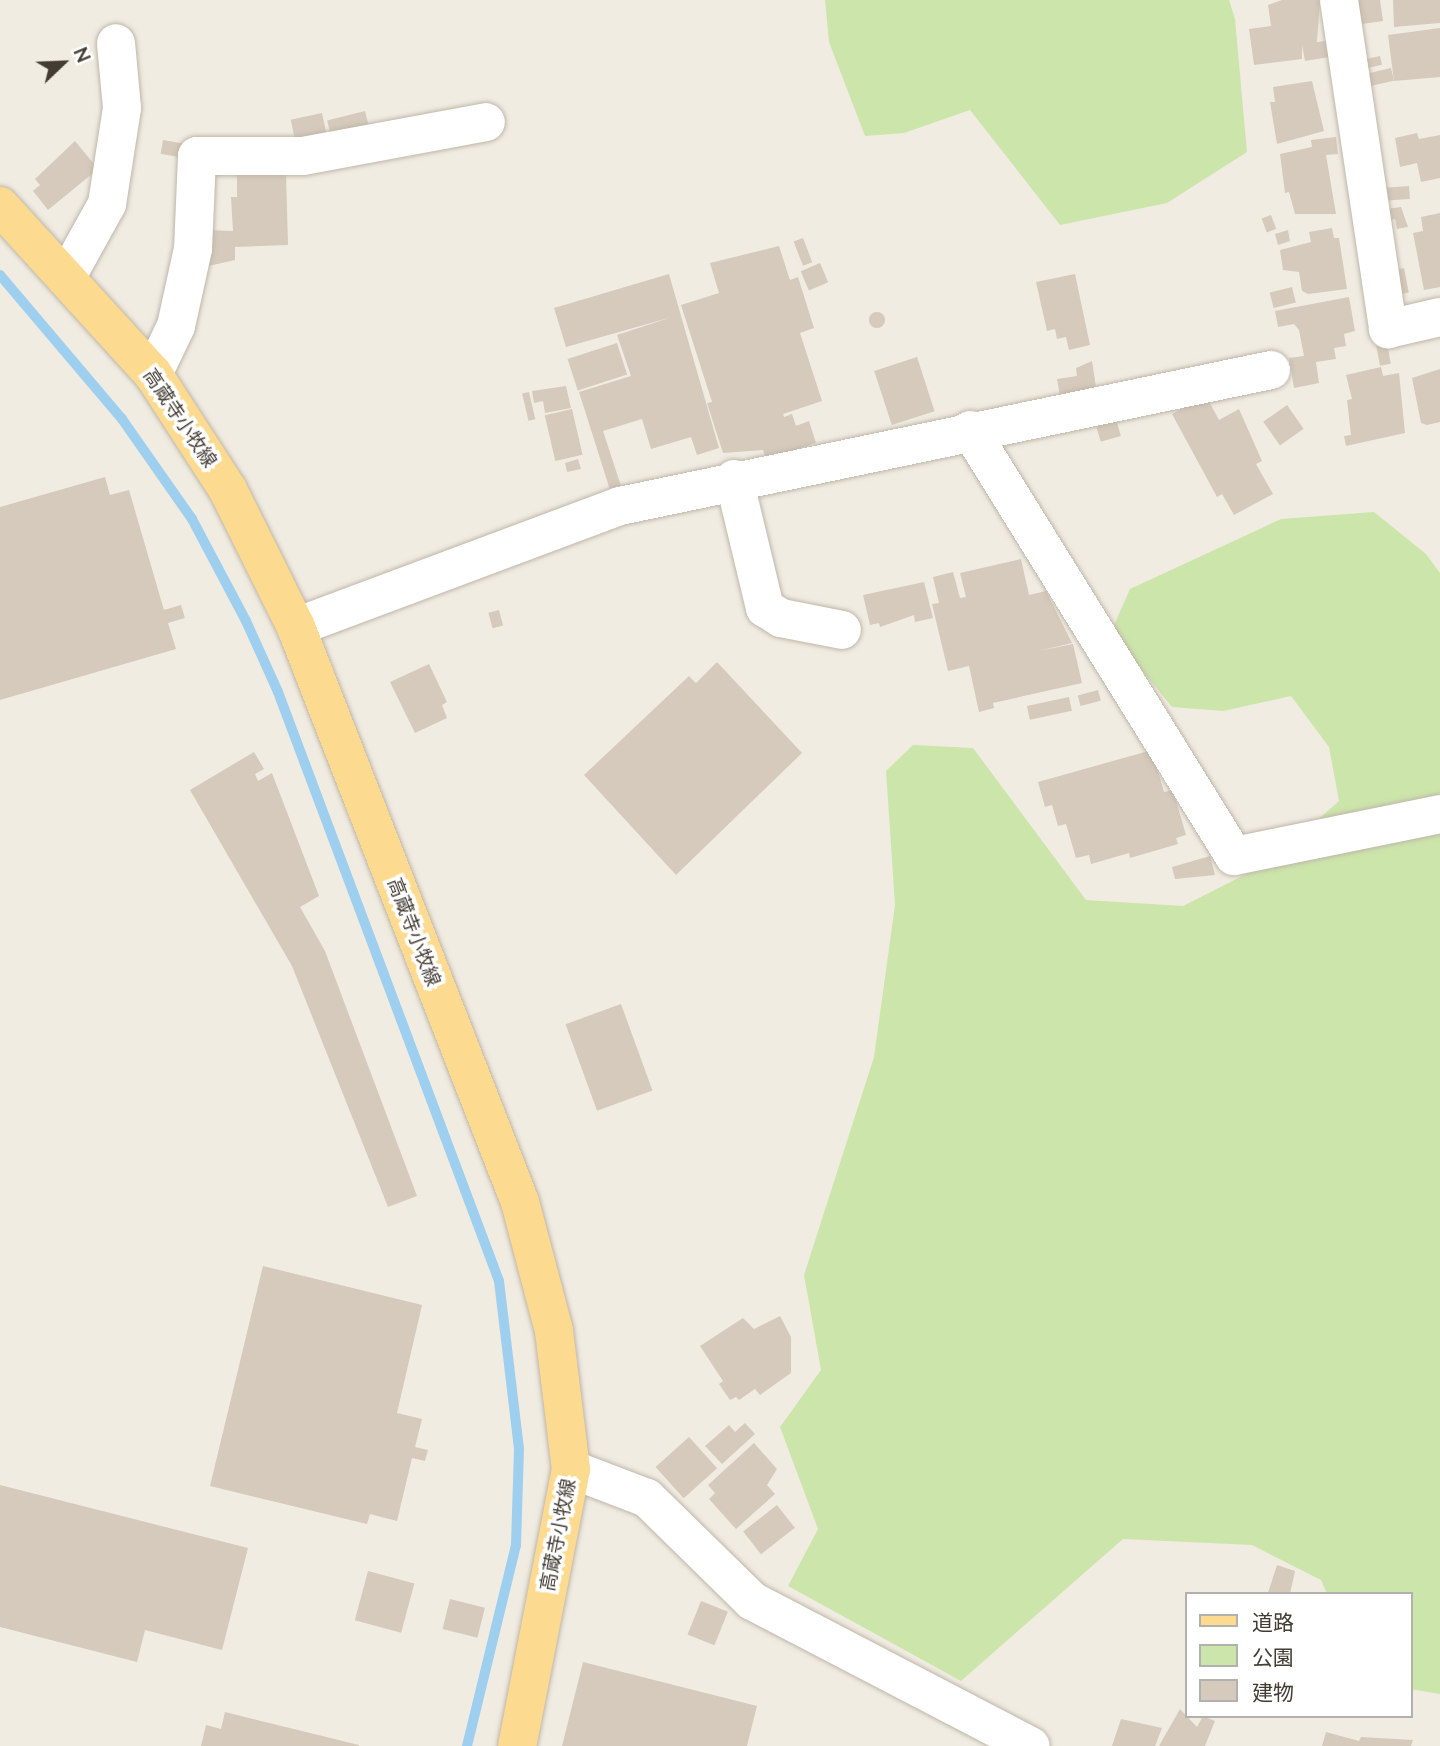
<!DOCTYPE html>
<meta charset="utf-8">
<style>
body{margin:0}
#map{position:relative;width:1440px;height:1746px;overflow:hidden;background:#f1ece2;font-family:Mulish,"Noto Sans JP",sans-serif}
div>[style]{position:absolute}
.green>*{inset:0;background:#cce5ab}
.stream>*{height:10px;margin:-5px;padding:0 5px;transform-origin:5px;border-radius:5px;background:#9fcfee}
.building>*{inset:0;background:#d5cabb;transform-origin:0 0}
.round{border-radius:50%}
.roads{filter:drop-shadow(0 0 2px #bfb6a8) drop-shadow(0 0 2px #bfb6a8)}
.minor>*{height:38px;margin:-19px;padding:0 19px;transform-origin:19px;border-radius:19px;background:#fff}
.major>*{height:38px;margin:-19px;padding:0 19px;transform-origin:19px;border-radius:19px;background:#fcdb90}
span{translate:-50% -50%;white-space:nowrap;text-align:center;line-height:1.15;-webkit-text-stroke:7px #fff;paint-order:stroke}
.street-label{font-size:19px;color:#423c33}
.legend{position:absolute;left:1185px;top:1592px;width:228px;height:126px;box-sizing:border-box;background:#fff;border:2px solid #b3b1ad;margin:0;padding:9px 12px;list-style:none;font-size:21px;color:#423c33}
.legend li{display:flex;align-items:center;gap:14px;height:35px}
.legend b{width:35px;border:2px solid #b3b1ad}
.north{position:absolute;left:28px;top:28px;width:70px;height:70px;-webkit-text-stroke:5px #fff;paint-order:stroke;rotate:67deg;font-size:19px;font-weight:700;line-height:28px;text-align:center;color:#423c33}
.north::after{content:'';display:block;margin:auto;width:24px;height:32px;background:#423c33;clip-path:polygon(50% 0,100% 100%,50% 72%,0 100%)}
</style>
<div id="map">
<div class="green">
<div style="clip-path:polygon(825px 0,1229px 0,1235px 19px,1247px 152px,1167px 203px,1060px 225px,970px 110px,904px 133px,865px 136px,829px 42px)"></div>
<div style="clip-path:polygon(1374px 512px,1426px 554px,1440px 573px,1440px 1694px,1410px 1689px,1410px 1594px,1327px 1594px,1321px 1580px,1252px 1545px,1123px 1539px,961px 1681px,788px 1586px,818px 1529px,780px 1427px,821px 1370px,804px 1275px,874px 1057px,895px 905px,886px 771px,913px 745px,973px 748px,1086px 900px,1183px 906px,1270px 862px,1339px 801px,1329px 747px,1291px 696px,1223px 711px,1172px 707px,1111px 632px,1130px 589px,1281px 519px)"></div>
</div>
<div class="stream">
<div style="left:0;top:275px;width:189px;rotate:49.7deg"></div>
<div style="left:122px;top:419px;width:122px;rotate:55deg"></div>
<div style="left:192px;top:519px;width:115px;rotate:62.1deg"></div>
<div style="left:246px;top:621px;width:78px;rotate:65.7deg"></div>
<div style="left:278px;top:692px;width:629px;rotate:69.43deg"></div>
<div style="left:499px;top:1281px;width:169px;rotate:83.2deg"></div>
<div style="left:519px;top:1449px;width:96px;rotate:91.8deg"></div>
<div style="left:516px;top:1545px;width:207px;rotate:103.7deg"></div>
</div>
<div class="building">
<div style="clip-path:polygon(1282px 0,1320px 0,1317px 42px,1326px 41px,1329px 57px,1305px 61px,1302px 45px,1302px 59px,1254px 65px,1249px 29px,1271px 26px,1268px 5px)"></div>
<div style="clip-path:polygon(1358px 0,1380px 0,1383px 21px,1362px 24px)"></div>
<div style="clip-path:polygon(1393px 0,1440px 0,1440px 23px,1394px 27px)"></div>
<div style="clip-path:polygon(1440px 28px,1440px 77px,1394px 81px,1388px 35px)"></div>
<div style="left:1380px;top:56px;width:9px;height:17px;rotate:77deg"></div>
<div style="left:1391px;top:68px;width:13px;height:24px;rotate:77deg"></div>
<div style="clip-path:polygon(1312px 81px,1324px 131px,1277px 144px,1270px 102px,1275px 102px,1273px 87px)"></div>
<div style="left:365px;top:111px;width:25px;height:39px;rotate:76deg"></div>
<div style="left:322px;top:113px;width:30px;height:32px;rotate:78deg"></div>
<div style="clip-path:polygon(1417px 133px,1419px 139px,1440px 135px,1440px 178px,1421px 182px,1417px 163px,1400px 167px,1395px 138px)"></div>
<div style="clip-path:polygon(1336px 137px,1338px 154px,1326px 155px,1336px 214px,1295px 214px,1289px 192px,1285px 193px,1280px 154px,1312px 147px,1311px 140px)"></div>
<div style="left:163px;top:140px;width:27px;height:14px;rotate:10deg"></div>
<div style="clip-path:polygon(75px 141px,98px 169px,48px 210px,33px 191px,40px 185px,35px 179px)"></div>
<div style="clip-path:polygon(237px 171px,286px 173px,288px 245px,235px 247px,235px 260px,204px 267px,205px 230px,233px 231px,231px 197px,237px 197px)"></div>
<div style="left:1409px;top:186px;width:13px;height:27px;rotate:86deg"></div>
<div style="clip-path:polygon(1401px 207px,1408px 227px,1397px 229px,1395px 219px,1389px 220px,1387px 209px)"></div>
<div style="clip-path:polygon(1440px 213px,1440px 287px,1424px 290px,1413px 233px,1423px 231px,1421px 217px)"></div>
<div style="left:1271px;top:215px;width:15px;height:10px;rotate:70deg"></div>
<div style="clip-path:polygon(1332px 228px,1334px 238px,1339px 238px,1347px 289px,1308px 294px,1302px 291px,1299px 272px,1283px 270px,1280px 250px,1311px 242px,1309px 232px)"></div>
<div style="clip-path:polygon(1288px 230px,1290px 241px,1278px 245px,1275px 234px)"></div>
<div style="left:803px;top:238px;width:26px;height:10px;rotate:69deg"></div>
<div style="clip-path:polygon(779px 246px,790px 280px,798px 277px,814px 328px,800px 333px,822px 401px,783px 414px,784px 417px,792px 414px,796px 426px,809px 421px,816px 443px,766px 459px,763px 450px,723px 453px,707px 403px,712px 402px,681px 305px,719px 293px,710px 263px)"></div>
<div style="left:820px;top:263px;width:21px;height:21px;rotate:67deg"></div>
<div style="left:1404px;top:268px;width:25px;height:12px;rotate:79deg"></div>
<div style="clip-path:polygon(669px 274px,719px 448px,697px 455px,691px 437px,651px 449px,642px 419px,603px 431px,622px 489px,611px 493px,579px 392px,631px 376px,617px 335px,672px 317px,566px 347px,554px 308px)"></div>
<div style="clip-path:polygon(1075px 274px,1090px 345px,1069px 350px,1066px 337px,1057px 339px,1055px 329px,1047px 331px,1036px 282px)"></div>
<div style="left:1292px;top:287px;width:16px;height:23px;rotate:76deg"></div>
<div style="clip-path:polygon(1349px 297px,1355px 331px,1344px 334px,1346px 346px,1334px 348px,1336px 359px,1316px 362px,1319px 383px,1294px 388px,1289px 358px,1304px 356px,1299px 330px,1294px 324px,1278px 327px,1275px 311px)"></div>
<div class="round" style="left:869px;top:312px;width:16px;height:16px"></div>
<div style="left:617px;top:343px;width:33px;height:52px;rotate:72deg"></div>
<div style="left:1387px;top:344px;width:20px;height:11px;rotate:79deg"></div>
<div style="left:917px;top:357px;width:57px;height:45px;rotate:72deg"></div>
<div style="clip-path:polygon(1092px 361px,1097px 394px,1061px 401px,1057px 379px,1077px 376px,1076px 368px)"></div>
<div style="clip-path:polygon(1381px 367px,1383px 376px,1399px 373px,1405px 433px,1346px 446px,1344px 436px,1351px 435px,1347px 400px,1352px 399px,1346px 375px)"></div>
<div style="clip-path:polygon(1440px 369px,1440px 422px,1427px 425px,1421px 423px,1412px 378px)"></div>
<div style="clip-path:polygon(566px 386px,571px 408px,545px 413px,543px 401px,534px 403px,532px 391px)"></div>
<div style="left:529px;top:392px;width:28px;height:7px;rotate:77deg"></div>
<div style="clip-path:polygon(1206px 396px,1219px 420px,1239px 409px,1262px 461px,1256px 464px,1273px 494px,1234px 515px,1222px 494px,1217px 497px,1172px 414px)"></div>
<div style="left:1287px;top:405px;width:29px;height:29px;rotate:55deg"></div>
<div style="left:572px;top:409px;width:47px;height:28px;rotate:77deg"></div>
<div style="left:1114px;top:412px;width:25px;height:21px;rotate:74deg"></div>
<div style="clip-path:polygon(578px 459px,581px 469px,567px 472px,565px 463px)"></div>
<div style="clip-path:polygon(105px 477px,110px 495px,129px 490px,164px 610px,181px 605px,185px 618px,168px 623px,176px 649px,0 700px,0 507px)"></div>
<div style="clip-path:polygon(1021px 559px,1029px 595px,1046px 591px,1072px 643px,1038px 651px,1073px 644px,1082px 683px,993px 703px,994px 708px,979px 712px,969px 666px,948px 671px,932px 604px,939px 603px,933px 577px,953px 572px,960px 598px,966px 597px,960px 573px)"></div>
<div style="clip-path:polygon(924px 582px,933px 618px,915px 622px,914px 615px,880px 627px,879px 623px,870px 625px,863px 595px)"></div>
<div style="left:499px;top:610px;width:16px;height:11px;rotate:75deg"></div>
<div style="clip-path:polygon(717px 662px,802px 753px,676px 875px,584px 775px,689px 676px,696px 683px)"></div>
<div style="clip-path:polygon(429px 664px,447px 702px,442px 705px,447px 718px,415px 733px,390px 682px)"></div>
<div style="left:1098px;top:690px;width:11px;height:21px;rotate:75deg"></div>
<div style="left:1069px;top:697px;width:14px;height:43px;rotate:78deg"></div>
<div style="clip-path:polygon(1152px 750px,1164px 792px,1173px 790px,1186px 835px,1176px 838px,1178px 844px,1130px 858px,1129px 853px,1091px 864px,1089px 855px,1076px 858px,1066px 824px,1058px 826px,1052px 805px,1045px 807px,1038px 782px)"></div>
<div style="clip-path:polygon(254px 752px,264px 769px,255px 774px,258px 781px,272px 773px,319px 896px,300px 907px,325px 951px,417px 1196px,388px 1207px,292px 966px,190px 790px)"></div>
<div style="clip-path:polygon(1210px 856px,1215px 875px,1175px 879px,1172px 867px)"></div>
<div style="left:621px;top:1004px;width:92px;height:59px;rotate:70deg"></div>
<div style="clip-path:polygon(263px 1266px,422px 1305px,397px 1413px,422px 1419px,415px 1447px,428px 1450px,425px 1461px,412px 1458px,397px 1521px,370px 1514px,367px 1524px,210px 1486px)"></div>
<div style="clip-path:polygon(780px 1316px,791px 1337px,791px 1373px,760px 1395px,755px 1389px,739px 1400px,736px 1397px,730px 1400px,719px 1384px,723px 1381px,700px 1346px,743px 1318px,754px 1329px)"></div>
<div style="clip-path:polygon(745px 1423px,755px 1434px,722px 1464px,705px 1446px,729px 1425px,735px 1432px)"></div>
<div style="left:689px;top:1437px;width:42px;height:45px;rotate:48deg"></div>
<div style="clip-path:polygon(754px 1443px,777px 1469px,767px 1485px,775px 1494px,736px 1529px,709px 1499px,715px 1493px,708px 1485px)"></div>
<div style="clip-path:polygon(0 1485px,248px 1548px,222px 1650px,145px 1630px,137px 1662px,0 1627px)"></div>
<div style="left:777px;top:1505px;width:29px;height:43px;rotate:52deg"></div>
<div style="clip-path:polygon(1277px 1565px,1295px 1571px,1290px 1594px,1268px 1593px)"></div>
<div style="left:368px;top:1571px;width:48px;height:51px;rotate:15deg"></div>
<div style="left:450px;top:1599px;width:36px;height:31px;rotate:14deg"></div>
<div style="left:701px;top:1601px;width:29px;height:36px;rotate:22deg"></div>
<div style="clip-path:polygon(583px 1662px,757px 1706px,747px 1746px,562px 1746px)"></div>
<div style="clip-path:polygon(1180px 1709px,1197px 1727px,1203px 1716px,1215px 1721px,1205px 1746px,1159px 1746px)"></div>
<div style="clip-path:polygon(225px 1712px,359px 1745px,359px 1746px,201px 1746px,206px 1725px,221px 1729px)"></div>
<div style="clip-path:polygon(1121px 1719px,1162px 1728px,1155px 1746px,1112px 1746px)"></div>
<div style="clip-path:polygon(1326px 1732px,1359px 1741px,1361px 1737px,1413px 1740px,1411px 1746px,1322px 1746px)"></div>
</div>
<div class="roads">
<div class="minor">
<div style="left:1339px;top:0;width:333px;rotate:81.5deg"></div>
<div style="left:1388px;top:329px;width:53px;rotate:-13deg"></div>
<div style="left:66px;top:278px;width:85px;rotate:-61deg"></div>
<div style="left:107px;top:204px;width:97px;rotate:-81.1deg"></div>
<div style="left:122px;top:108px;width:65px;rotate:-95.3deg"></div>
<div style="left:153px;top:374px;width:53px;rotate:-64.4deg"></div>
<div style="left:176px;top:326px;width:79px;rotate:-77.6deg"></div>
<div style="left:193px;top:249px;width:93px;rotate:-87.5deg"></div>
<div style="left:197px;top:156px;width:106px"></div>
<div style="left:303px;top:156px;width:186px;rotate:-10.5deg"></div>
<div style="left:970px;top:430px;width:501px;rotate:58.21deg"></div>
<div style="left:1234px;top:856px;width:210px;rotate:-11.5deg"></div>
<div style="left:734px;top:479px;width:133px;rotate:76.5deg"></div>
<div style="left:765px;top:608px;width:19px;rotate:32deg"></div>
<div style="left:781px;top:618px;width:62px;rotate:11.1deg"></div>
<div style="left:296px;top:627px;width:346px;rotate:-20.5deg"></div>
<div style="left:620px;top:506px;width:665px;rotate:-11.8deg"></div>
<div style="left:571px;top:1469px;width:81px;rotate:20.9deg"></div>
<div style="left:647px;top:1498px;width:147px;rotate:44.4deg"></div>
<div style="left:752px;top:1601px;width:314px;rotate:27.5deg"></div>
</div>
<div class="major">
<div style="left:0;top:206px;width:227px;rotate:47.7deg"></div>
<div style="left:153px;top:374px;width:138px;rotate:57.1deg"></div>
<div style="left:228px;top:490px;width:153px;rotate:63.6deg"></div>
<div style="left:296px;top:627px;width:617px;rotate:68.72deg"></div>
<div style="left:520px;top:1202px;width:133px;rotate:75.2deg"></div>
<div style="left:554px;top:1331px;width:139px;rotate:83deg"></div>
<div style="left:571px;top:1469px;width:282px;rotate:101deg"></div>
</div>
</div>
<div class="street-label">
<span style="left:180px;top:418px;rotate:56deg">高蔵寺小牧線</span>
<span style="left:414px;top:932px;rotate:69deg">高蔵寺小牧線</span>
<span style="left:558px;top:1535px;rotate:-79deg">高蔵寺小牧線</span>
</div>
<ul class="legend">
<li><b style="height:9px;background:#fcdb90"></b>道路</li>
<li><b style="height:19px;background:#cce5ab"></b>公園</li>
<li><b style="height:19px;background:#d5cabb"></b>建物</li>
</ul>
<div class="north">N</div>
</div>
